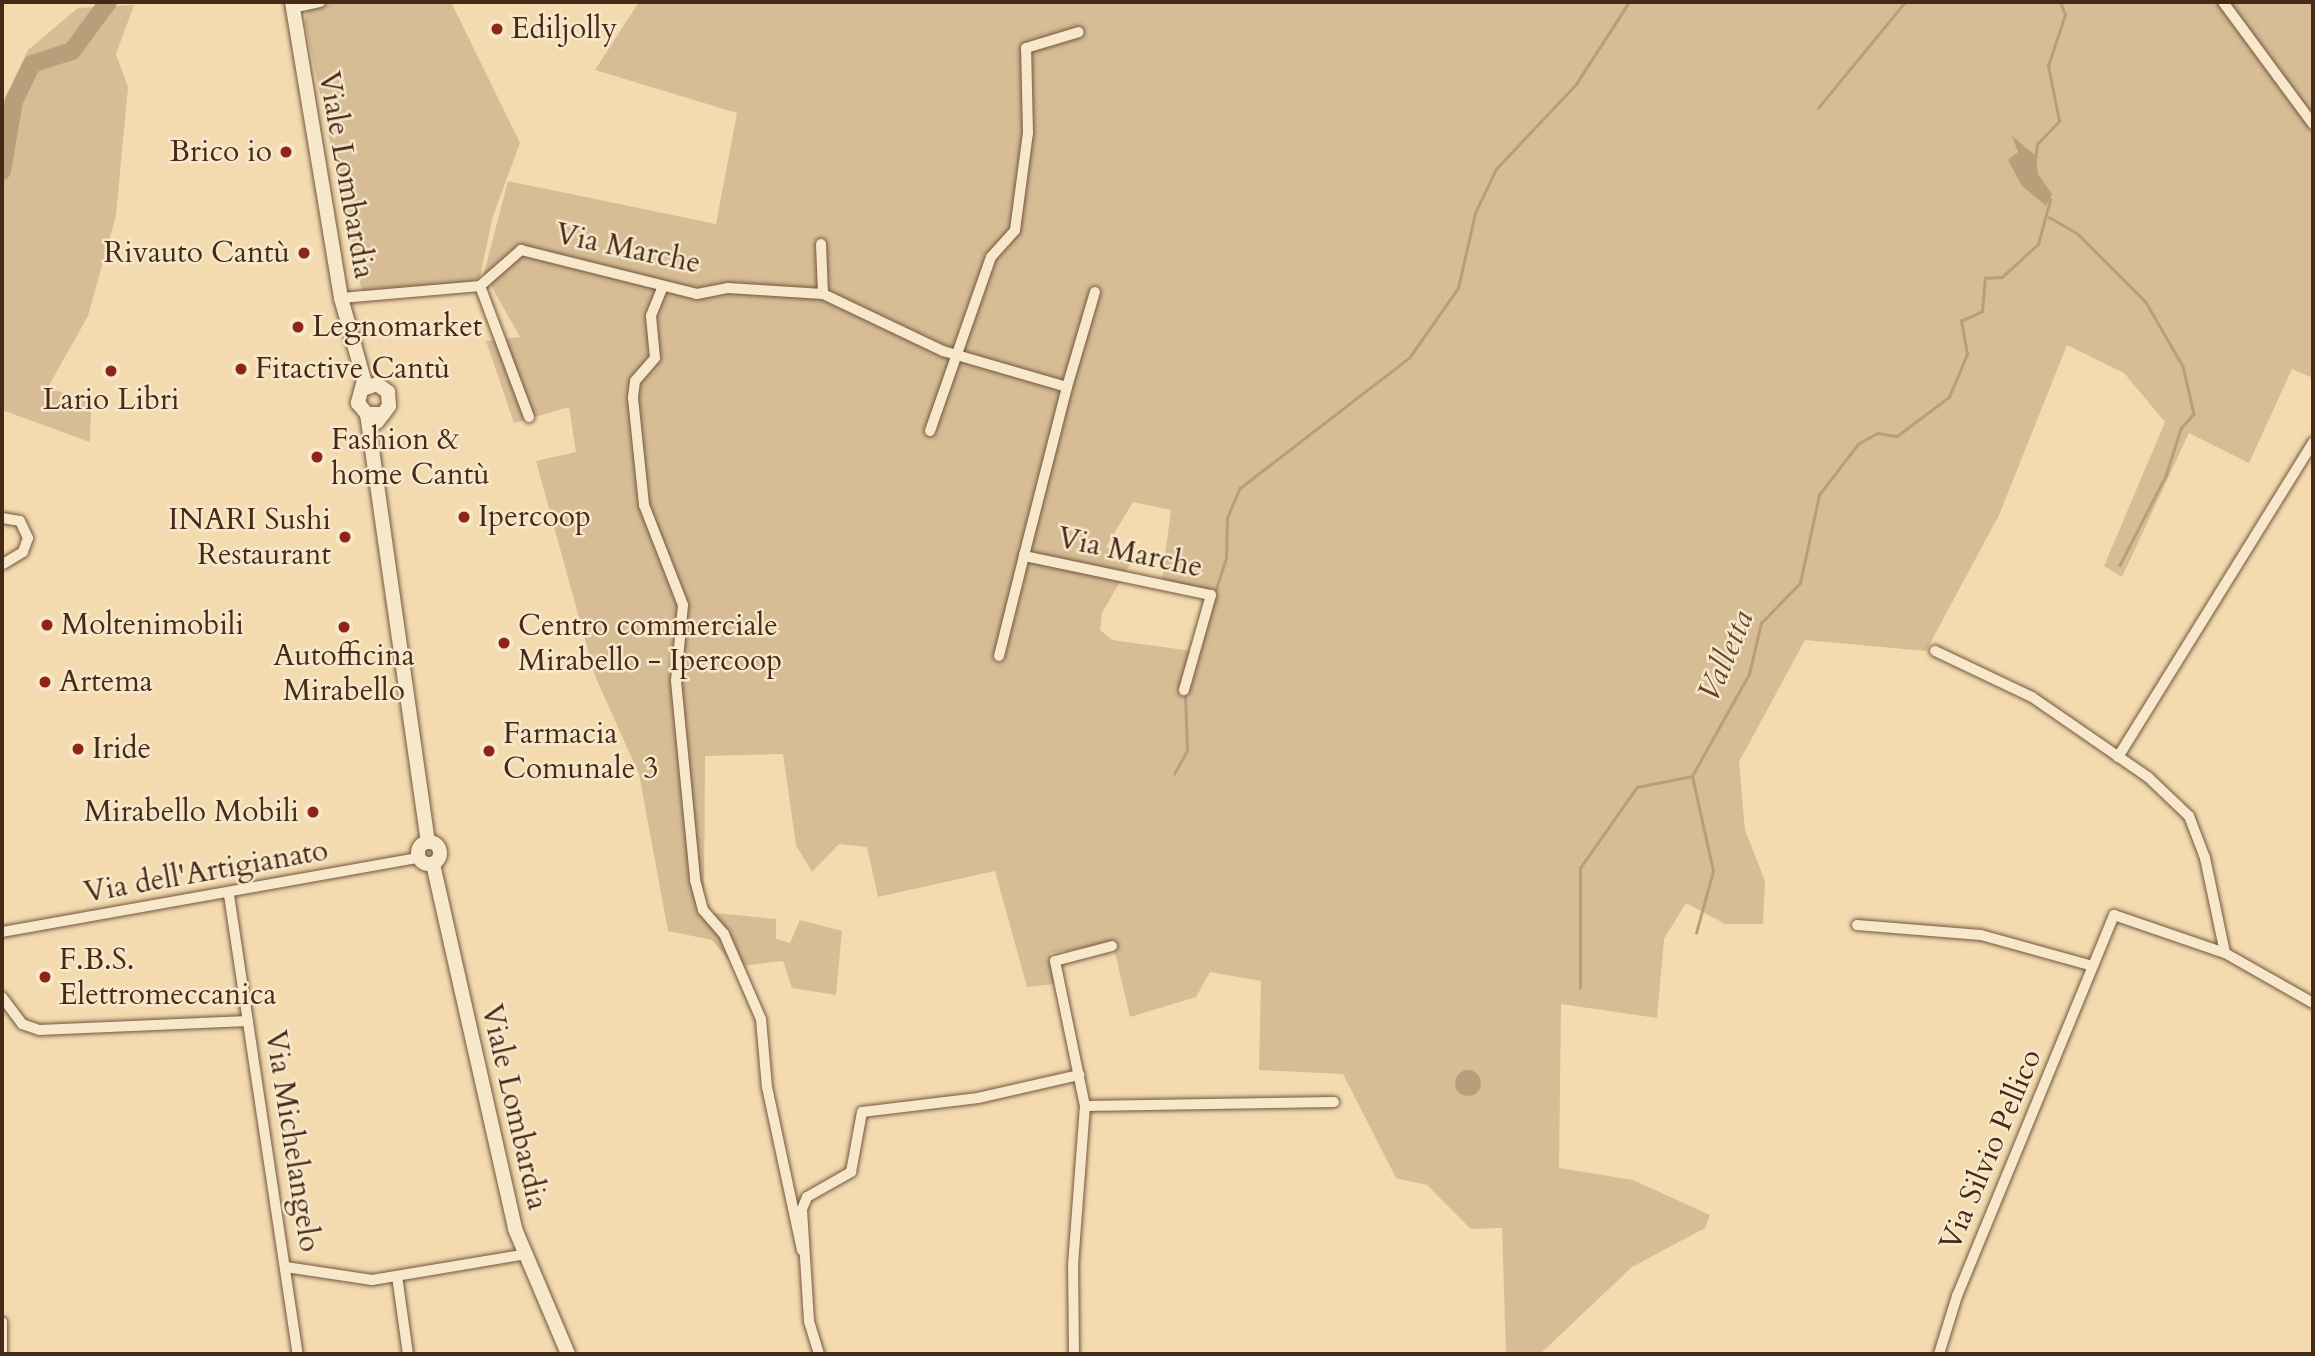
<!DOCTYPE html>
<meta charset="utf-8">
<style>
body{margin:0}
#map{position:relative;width:2315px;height:1356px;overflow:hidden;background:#f3dbaf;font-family:Cardo,serif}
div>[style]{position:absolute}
.green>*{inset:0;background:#d6bd95}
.water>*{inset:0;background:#b99e7c}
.round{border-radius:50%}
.stream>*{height:2.5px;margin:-1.25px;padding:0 1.25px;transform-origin:1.25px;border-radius:1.25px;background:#b99e7c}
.river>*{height:18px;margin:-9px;padding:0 9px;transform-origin:9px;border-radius:9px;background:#b99e7c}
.roads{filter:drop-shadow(0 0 2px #72563e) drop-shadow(0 0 2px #72563e)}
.street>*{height:10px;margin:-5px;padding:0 5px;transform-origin:5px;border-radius:5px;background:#f7e8cb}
.secondary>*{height:14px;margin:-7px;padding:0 7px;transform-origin:7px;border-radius:7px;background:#f7e8cb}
.secondary>.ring{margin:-7px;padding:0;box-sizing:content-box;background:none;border:14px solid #f7e8cb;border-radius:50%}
.dots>*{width:19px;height:19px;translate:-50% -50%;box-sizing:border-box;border:4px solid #f7e8cb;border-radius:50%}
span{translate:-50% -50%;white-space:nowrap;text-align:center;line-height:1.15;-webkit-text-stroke:5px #f7e8cb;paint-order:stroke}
.poi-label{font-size:30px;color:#472918}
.left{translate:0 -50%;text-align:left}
.right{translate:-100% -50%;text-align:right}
.street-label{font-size:30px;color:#472918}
.water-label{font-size:32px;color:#644631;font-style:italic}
.frame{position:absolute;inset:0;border:4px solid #472918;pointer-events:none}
</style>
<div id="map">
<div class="green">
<div style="clip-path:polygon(336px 2px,451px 2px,520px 143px,493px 216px,480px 277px,470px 283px,362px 292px,305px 23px,307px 10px)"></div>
<div style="clip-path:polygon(evenodd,639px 2px,2313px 2px,2313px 378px,2292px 369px,2249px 463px,2189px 433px,2122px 577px,2104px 566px,2165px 422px,2124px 373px,2067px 345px,1999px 515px,1926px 651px,1805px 640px,1739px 762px,1745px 830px,1765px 881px,1763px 924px,1725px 924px,1686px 903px,1664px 939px,1657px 1018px,1561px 1004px,1559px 1168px,1633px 1180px,1710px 1215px,1705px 1228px,1632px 1267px,1540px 1354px,1506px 1354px,1502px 1228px,1471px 1229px,1427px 1185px,1396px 1178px,1343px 1074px,1259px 1070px,1261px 981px,1210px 972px,1196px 997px,1130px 1017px,1113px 944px,1050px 953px,1054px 984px,1027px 987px,995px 871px,878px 897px,867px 847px,839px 844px,812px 872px,796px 845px,783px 754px,705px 756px,704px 912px,776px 919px,776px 939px,790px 943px,800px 920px,842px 931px,836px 995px,792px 988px,783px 961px,734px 967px,712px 940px,668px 931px,639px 774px,595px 676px,536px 461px,576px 452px,569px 407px,514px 423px,486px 341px,520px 337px,484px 273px,508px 181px,716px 224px,737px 113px,595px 70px,639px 2px,1133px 502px,1171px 510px,1162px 579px,1208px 599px,1192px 651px,1112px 640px,1100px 630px,1102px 613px,1132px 561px,1106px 547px,1133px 502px)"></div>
<div style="clip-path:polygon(134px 5px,116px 54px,128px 87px,116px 215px,88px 316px,48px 387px,91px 404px,90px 442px,2px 410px,2px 104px,28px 50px,78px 8px)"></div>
</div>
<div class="water">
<div style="clip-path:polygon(2012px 136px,2036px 156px,2038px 174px,2052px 194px,2046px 206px,2022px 186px,2008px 160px,2018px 152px)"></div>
<div class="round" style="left:1455px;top:1070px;width:26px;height:26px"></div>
</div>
<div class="stream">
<div style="left:1818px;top:108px;width:137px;rotate:-50.6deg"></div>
<div style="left:2035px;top:159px;width:15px;rotate:-82deg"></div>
<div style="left:2037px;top:144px;width:32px;rotate:-46deg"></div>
<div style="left:2059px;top:121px;width:56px;rotate:-101.3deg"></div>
<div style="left:2048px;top:66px;width:54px;rotate:-71.6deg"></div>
<div style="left:2065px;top:15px;width:14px;rotate:-111deg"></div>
<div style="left:2049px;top:217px;width:34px;rotate:30deg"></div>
<div style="left:2078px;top:234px;width:96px;rotate:45deg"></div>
<div style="left:2146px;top:302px;width:74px;rotate:60deg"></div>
<div style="left:2183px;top:366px;width:49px;rotate:77.1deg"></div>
<div style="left:2194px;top:414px;width:20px;rotate:131deg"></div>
<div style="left:2181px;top:429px;width:49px;rotate:107.7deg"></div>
<div style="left:2166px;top:476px;width:100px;rotate:117.3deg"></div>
<div style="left:1215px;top:592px;width:35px;rotate:-72deg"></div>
<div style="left:1226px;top:559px;width:41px;rotate:-88.6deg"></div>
<div style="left:1227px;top:518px;width:33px;rotate:-67deg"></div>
<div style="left:1240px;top:488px;width:213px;rotate:-37.6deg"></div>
<div style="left:1409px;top:358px;width:85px;rotate:-55deg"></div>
<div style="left:1458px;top:288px;width:77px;rotate:-77.2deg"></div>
<div style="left:1475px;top:213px;width:49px;rotate:-64.5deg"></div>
<div style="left:1496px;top:169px;width:117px;rotate:-46.7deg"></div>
<div style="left:1576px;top:84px;width:98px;rotate:-57.1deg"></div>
<div style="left:1174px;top:774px;width:26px;rotate:-61deg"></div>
<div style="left:1187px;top:751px;width:58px;rotate:-92deg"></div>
<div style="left:1696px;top:933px;width:64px;rotate:-74.7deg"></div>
<div style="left:1713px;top:871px;width:97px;rotate:-102.5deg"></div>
<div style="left:1692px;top:776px;width:117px;rotate:-60.8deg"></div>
<div style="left:1749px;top:674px;width:52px;rotate:-76.8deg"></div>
<div style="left:1761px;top:623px;width:56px;rotate:-45.7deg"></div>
<div style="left:1800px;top:583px;width:90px;rotate:-77.8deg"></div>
<div style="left:1819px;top:495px;width:64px;rotate:-52.6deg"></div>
<div style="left:1858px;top:444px;width:22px;rotate:-30deg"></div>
<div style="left:1877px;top:433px;width:20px;rotate:9deg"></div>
<div style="left:1897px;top:436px;width:65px;rotate:-36.9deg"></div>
<div style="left:1949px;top:397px;width:47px;rotate:-67.3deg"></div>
<div style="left:1967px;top:354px;width:34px;rotate:-100deg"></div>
<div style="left:1961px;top:321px;width:23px;rotate:-25deg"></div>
<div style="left:1982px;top:311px;width:33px;rotate:-85deg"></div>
<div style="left:1985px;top:278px;width:17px;rotate:-3deg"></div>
<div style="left:2002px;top:277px;width:49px;rotate:-42.5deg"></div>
<div style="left:2038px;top:244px;width:46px;rotate:-74.7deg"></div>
<div style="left:1580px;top:988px;width:120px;rotate:-90deg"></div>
<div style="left:1580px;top:868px;width:99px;rotate:-54.9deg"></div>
<div style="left:1637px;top:787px;width:56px;rotate:-11.3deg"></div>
</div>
<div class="river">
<div style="left:2px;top:171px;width:71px;rotate:-80.3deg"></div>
<div style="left:14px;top:101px;width:41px;rotate:-64.1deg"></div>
<div style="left:32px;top:64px;width:42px;rotate:-18deg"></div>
<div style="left:72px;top:51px;width:61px;rotate:-53.7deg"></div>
</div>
<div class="roads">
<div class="street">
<div style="left:2223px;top:2px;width:152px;rotate:53.6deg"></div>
<div style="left:292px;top:8px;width:29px;rotate:-12deg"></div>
<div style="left:821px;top:244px;width:50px;rotate:87.7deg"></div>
<div style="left:480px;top:286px;width:140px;rotate:69.5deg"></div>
<div style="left:663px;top:286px;width:32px;rotate:112deg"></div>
<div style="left:651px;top:316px;width:42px;rotate:84.6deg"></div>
<div style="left:655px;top:358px;width:30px;rotate:131deg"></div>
<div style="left:635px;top:381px;width:17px;rotate:97deg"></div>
<div style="left:633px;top:398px;width:108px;rotate:84.1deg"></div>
<div style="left:644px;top:505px;width:107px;rotate:68.7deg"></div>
<div style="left:683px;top:605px;width:76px;rotate:95.3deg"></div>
<div style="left:676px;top:681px;width:200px;rotate:84.5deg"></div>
<div style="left:695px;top:880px;width:31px;rotate:75deg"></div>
<div style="left:703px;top:910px;width:32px;rotate:49deg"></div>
<div style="left:724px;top:934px;width:93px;rotate:66.5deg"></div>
<div style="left:761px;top:1019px;width:68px;rotate:85deg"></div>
<div style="left:767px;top:1087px;width:167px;rotate:77.9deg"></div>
<div style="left:341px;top:298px;width:140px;rotate:-4.9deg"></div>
<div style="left:480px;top:286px;width:55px;rotate:-41.3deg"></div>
<div style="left:521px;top:250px;width:181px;rotate:14deg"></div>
<div style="left:697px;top:294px;width:32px;rotate:-11deg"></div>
<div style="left:728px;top:288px;width:95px;rotate:3.6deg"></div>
<div style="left:823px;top:294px;width:133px;rotate:25.4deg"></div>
<div style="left:943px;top:351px;width:129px;rotate:16.2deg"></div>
<div style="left:1067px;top:387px;width:174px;rotate:104.3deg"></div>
<div style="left:1024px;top:556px;width:191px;rotate:11.8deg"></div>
<div style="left:1211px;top:595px;width:99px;rotate:105.9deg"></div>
<div style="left:1067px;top:387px;width:99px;rotate:-73.6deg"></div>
<div style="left:930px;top:431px;width:184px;rotate:-70.7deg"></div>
<div style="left:991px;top:257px;width:36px;rotate:-48deg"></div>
<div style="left:1015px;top:230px;width:98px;rotate:-82.4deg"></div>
<div style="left:1028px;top:133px;width:85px;rotate:-91.3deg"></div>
<div style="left:1026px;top:48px;width:55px;rotate:-16.8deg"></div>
<div style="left:2px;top:518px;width:18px;rotate:9deg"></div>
<div style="left:20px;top:521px;width:19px;rotate:65deg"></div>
<div style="left:28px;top:538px;width:15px;rotate:110deg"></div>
<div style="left:23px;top:552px;width:23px;rotate:149deg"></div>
<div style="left:1935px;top:651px;width:107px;rotate:25.4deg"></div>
<div style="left:2032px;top:697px;width:141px;rotate:34.6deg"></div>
<div style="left:2148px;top:777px;width:57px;rotate:43.6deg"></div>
<div style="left:2189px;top:816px;width:45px;rotate:69.1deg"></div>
<div style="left:2205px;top:858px;width:97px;rotate:78.1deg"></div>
<div style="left:999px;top:656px;width:103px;rotate:-76deg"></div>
<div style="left:2118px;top:757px;width:370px;rotate:-58.2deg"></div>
<div style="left:229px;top:895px;width:464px;rotate:81.5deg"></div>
<div style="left:1857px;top:925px;width:124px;rotate:4.6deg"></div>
<div style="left:1981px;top:935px;width:116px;rotate:15.5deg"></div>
<div style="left:2px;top:932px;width:423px;rotate:-10.1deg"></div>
<div style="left:2px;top:997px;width:34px;rotate:53deg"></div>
<div style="left:22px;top:1024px;width:18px;rotate:19deg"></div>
<div style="left:39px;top:1030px;width:209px;rotate:-2.5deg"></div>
<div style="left:1085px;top:1106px;width:249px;rotate:-0.9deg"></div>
<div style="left:286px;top:1267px;width:87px;rotate:8.6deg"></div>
<div style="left:372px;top:1280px;width:152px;rotate:-9.5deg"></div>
<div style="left:397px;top:1276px;width:79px;rotate:82deg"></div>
<div style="left:2px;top:1322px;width:32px;rotate:90deg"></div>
<div style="left:819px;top:1354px;width:34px;rotate:-107deg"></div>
<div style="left:809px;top:1321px;width:112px;rotate:-93.6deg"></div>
<div style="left:802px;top:1209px;width:13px;rotate:-67deg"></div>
<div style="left:807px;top:1197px;width:51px;rotate:-29.6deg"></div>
<div style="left:851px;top:1172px;width:61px;rotate:-79.6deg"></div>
<div style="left:862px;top:1112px;width:117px;rotate:-6.9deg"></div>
<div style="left:978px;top:1098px;width:104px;rotate:-12.8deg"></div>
<div style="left:1074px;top:1354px;width:89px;rotate:-90.6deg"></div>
<div style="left:1073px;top:1265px;width:159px;rotate:-85.7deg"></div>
<div style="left:1085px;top:1106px;width:148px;rotate:-101.7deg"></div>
<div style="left:1055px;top:961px;width:59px;rotate:-14.7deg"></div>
<div style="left:1939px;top:1354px;width:61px;rotate:-72.8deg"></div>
<div style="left:1957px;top:1296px;width:412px;rotate:-67.6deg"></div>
<div style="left:2114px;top:915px;width:117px;rotate:18.9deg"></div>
<div style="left:2225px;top:953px;width:101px;rotate:29.6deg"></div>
</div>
<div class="secondary">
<div style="left:292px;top:2px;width:300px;rotate:80.6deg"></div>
<div style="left:341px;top:298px;width:85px;rotate:74.3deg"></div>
<div style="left:364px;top:380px;width:24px;rotate:105deg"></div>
<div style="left:358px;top:403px;width:14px;rotate:51deg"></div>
<div style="left:367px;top:414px;width:16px"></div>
<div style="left:362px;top:389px;width:16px;rotate:-18deg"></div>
<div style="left:377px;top:384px;width:14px;rotate:36deg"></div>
<div style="left:388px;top:392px;width:14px;rotate:86deg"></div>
<div style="left:389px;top:406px;width:20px;rotate:127deg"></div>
<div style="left:367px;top:414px;width:432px;rotate:81.9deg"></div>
<div class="ring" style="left:418px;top:842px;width:8px;height:8px"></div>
<div style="left:433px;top:864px;width:374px;rotate:77.3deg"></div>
<div style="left:515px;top:1229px;width:136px;rotate:67deg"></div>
</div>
</div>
<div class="dots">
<div style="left:497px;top:29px;background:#8f2418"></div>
<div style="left:286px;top:152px;background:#8f2418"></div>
<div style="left:304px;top:253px;background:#8f2418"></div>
<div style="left:298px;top:327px;background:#8f2418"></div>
<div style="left:241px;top:369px;background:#8f2418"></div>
<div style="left:111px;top:371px;background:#8f2418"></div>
<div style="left:317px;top:457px;background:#8f2418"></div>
<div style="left:464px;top:517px;background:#8f2418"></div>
<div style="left:345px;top:537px;background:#8f2418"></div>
<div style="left:47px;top:625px;background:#8f2418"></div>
<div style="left:344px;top:627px;background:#8f2418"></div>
<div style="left:504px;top:643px;background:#8f2418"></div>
<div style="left:45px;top:682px;background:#8f2418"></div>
<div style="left:78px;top:749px;background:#8f2418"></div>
<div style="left:489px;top:751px;background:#8f2418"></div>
<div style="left:313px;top:812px;background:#8f2418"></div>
<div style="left:45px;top:977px;background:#8f2418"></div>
</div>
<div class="poi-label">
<span class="left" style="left:511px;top:29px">Ediljolly</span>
<span class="right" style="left:272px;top:152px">Brico io</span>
<span class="right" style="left:290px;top:253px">Rivauto Cantù</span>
<span class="left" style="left:312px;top:327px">Legnomarket</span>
<span class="left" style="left:255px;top:369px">Fitactive Cantù</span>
<span style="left:111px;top:400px">Lario Libri</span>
<span class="left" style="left:331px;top:457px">Fashion &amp;<br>home Cantù</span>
<span class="left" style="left:478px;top:517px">Ipercoop</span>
<span class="right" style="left:331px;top:537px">INARI Sushi<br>Restaurant</span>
<span class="left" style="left:61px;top:625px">Moltenimobili</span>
<span class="left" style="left:518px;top:643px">Centro commerciale<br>Mirabello - Ipercoop</span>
<span style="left:344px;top:673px">Autofficina<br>Mirabello</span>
<span class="left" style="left:59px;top:682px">Artema</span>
<span class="left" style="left:503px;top:751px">Farmacia<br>Comunale 3</span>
<span class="left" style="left:92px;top:749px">Iride</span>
<span class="right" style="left:299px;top:812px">Mirabello Mobili</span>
<span class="left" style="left:59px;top:977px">F.B.S.<br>Elettromeccanica</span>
</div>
<div class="street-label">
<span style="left:346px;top:175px;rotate:80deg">Viale Lombardia</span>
<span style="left:628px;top:249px;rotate:12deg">Via Marche</span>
<span style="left:1130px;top:553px;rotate:12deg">Via Marche</span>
<span style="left:206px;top:872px;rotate:-10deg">Via dell'Artigianato</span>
<span style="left:514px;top:1107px;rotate:77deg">Viale Lombardia</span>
<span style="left:292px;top:1141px;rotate:81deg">Via Michelangelo</span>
<span style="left:1991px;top:1150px;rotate:-67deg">Via Silvio Pellico</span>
</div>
<div class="water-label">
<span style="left:1726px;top:656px;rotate:-67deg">Valletta</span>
</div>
<div class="frame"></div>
</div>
